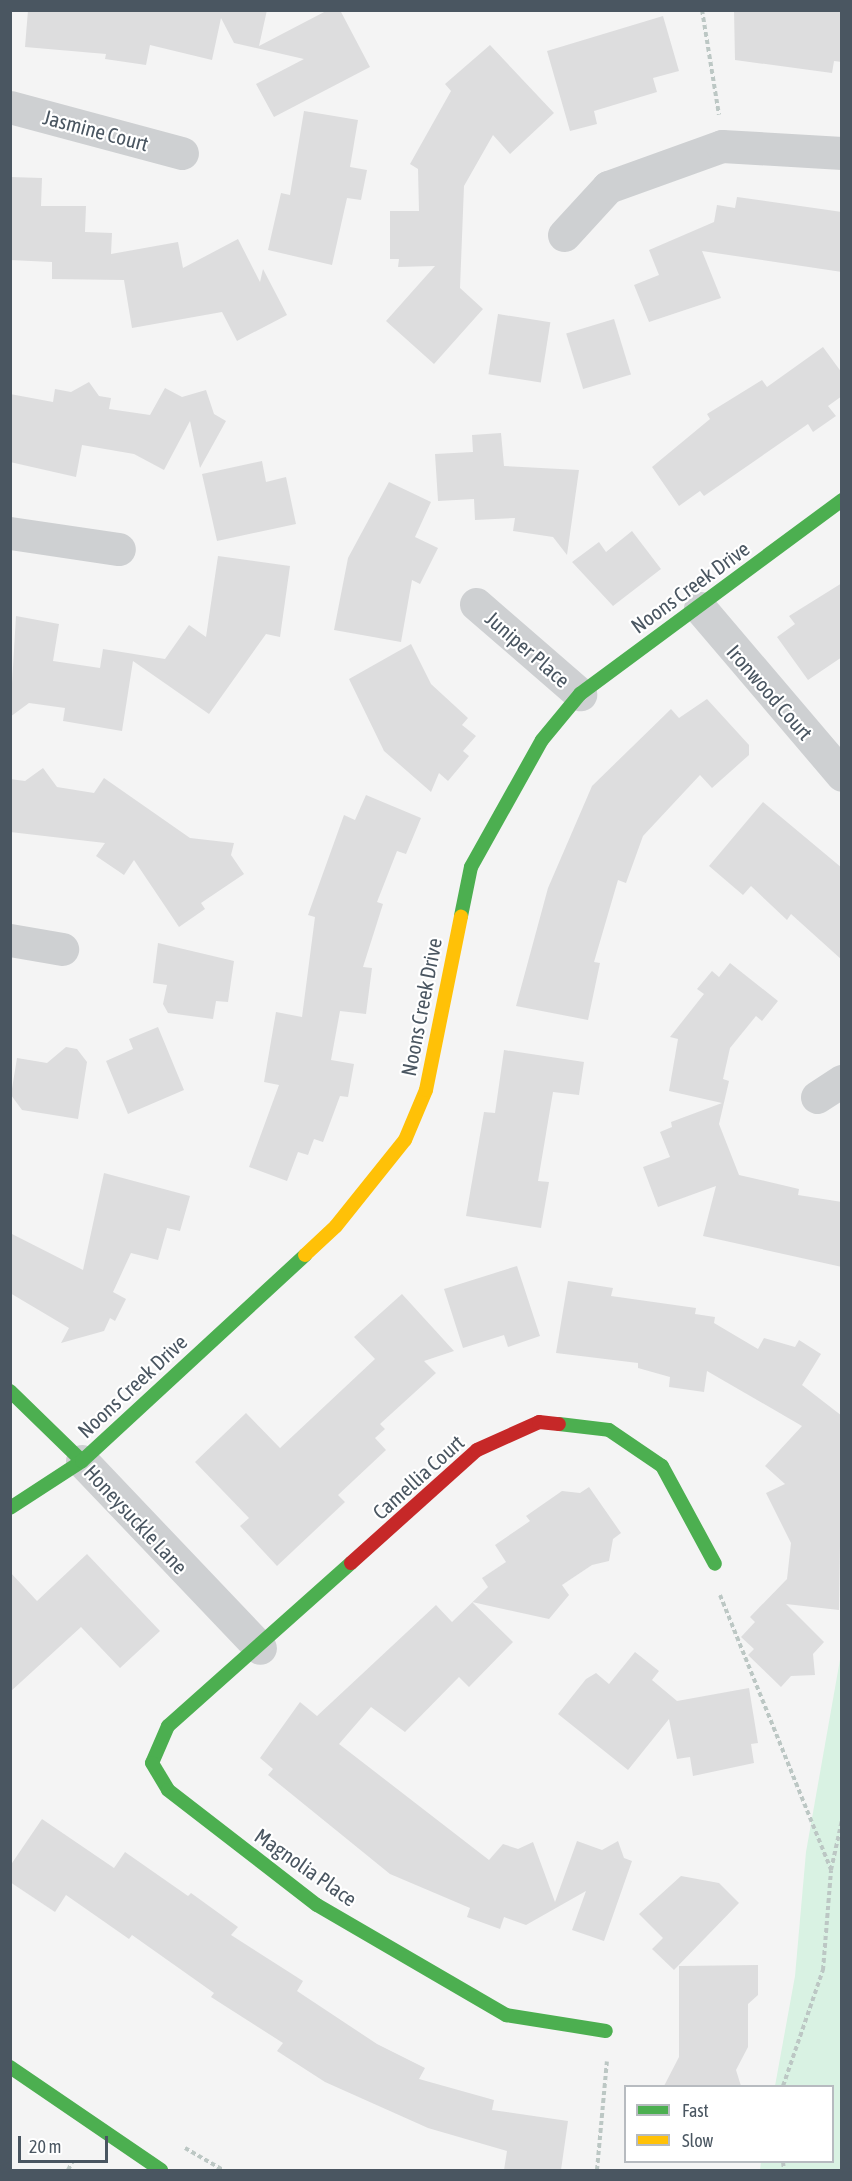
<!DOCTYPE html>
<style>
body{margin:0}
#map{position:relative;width:852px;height:2181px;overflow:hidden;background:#f4f4f4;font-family:"Asap Condensed",sans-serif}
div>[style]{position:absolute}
.green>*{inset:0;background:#d9f2e3}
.building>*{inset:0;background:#ddddde;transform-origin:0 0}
.path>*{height:4px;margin-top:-2px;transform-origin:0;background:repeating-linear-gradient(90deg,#bcc7c4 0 4.5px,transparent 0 7.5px)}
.street>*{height:33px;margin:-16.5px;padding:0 16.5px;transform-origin:16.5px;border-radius:16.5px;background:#ced0d2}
.fast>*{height:14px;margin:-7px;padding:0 7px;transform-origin:7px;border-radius:7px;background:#4caf50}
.slow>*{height:14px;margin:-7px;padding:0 7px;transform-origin:7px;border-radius:7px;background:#ffc107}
.jam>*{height:14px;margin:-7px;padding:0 7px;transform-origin:7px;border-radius:7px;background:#c62828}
span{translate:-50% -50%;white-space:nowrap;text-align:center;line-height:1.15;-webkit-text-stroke:4.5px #fff;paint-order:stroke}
.street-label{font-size:21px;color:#4a5661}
.frame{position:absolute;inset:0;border:12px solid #4a5661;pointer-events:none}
.legend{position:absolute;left:624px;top:2085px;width:210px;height:78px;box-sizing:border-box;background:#fff;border:2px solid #b7bbc0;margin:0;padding:8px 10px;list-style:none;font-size:18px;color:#4a5661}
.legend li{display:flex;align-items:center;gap:12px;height:30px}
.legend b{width:30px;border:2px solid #b7bbc0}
.scale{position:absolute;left:18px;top:2136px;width:90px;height:27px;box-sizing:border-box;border:3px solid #4a5661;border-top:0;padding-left:8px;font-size:18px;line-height:21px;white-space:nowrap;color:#4a5661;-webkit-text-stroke:4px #fff;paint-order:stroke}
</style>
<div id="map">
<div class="green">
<div style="clip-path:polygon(841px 1654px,841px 2170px,760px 2170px,761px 2162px,832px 2162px,832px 2086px,775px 2086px,795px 1976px,806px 1852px)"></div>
</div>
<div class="building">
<div style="clip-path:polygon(28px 10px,267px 10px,259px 46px,328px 10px,340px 10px,370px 67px,274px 117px,256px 84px,304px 59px,234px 43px,221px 18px,212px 60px,150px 45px,146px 65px,105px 59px,106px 54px,25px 47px)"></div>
<div style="clip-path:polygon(734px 10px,842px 10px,842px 62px,834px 61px,832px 73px,735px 60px)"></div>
<div style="clip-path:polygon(663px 16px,679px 71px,653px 78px,657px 92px,594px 111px,597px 124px,570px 131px,547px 51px)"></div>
<div style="clip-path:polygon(490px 45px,554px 113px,510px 154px,493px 135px,464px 186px,460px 288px,483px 309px,434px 364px,386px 321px,435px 266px,398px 267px,399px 259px,390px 259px,390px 211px,419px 211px,418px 169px,410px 164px,451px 91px,445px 84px)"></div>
<div style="clip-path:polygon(304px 111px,358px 120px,350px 167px,367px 170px,361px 200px,347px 198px,332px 265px,268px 250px,281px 193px,290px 195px)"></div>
<div style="clip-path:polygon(10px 177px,42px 178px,41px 206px,86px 206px,85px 232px,112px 233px,111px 254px,178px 242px,183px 268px,238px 239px,260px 282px,263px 269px,287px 315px,237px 341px,222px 312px,132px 328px,124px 280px,52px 279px,52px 262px,10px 260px)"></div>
<div style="clip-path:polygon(737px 197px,842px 212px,842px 272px,702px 251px,721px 298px,649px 322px,634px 285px,659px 275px,649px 250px,714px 222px,717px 205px,735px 208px)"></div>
<div style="left:498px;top:314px;width:53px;height:61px;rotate:9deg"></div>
<div style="left:614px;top:319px;width:58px;height:50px;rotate:73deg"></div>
<div style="clip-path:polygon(823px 347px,842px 373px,842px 396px,828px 406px,836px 416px,813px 432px,808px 424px,704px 496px,700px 491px,679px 506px,652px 467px,710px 419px,707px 414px,762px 380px,767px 387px)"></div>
<div style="clip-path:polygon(89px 382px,99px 396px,111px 398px,109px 409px,150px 415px,165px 388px,182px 397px,206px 390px,214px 414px,226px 421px,200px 468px,190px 421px,164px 470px,134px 454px,82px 445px,76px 477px,10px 462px,10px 394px,53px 402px,55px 389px,71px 392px)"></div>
<div style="clip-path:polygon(501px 433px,504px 466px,579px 470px,567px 555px,553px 537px,513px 531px,515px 518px,475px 520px,474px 499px,438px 501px,435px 454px,473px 452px,472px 435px)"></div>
<div style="clip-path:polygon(262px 461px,266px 482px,286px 477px,296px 524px,217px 541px,202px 474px)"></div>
<div style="clip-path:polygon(389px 482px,431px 502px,415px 537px,438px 548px,420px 584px,412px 580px,401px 642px,334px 630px,348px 558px)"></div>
<div style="clip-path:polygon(632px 531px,661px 569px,613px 606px,572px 562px,599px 542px,606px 552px)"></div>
<div style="clip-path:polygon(218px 556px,290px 566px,280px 637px,266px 634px,209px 714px,133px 661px,122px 731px,63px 721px,65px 708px,29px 703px,10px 717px,16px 616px,59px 624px,53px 661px,100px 668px,103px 649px,165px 659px,189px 625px,206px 637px)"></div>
<div style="clip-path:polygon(842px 583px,842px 657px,808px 680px,777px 637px,795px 624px,789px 616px)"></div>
<div style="clip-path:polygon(411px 644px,431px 684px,468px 718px,462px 725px,476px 736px,463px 751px,469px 756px,448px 781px,439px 773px,431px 792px,384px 751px,349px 679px)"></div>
<div style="clip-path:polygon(707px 699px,749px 745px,749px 755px,712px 788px,700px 775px,643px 836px,626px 883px,618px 880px,594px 962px,600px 963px,588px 1020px,516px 1006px,548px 888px,592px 786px,671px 709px,679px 718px)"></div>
<div style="clip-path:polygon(43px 768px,57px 787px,94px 793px,104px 778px,190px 838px,234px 843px,231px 855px,244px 874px,201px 903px,205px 909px,179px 927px,134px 860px,124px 875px,96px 856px,105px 843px,10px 832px,10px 779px,25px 781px)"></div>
<div style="clip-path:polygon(366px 795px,421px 818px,406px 854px,397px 851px,377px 902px,383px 904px,363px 967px,372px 968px,366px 1014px,340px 1011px,331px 1060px,354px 1064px,348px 1097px,340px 1096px,323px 1142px,314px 1139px,308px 1155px,298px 1152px,287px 1181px,249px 1167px,279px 1085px,264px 1082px,276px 1012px,302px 1017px,315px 917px,308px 915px,344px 815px,355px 820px)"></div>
<div style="clip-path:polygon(763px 802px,842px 868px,842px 960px,791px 914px,787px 920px,751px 886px,743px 895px,709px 866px)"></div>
<div style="clip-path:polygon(158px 943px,234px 961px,228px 1002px,216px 1001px,213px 1019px,168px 1013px,163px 1004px,167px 985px,153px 983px)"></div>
<div style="clip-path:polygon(730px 963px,778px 1001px,762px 1021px,756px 1016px,730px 1048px,723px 1079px,729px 1081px,719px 1124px,739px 1175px,799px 1189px,798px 1195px,842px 1202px,842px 1267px,703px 1236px,716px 1186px,658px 1207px,643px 1167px,670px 1157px,660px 1132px,672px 1127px,671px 1122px,722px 1103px,669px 1091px,678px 1039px,670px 1037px,704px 994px,697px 989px,712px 971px,719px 977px)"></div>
<div style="clip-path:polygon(158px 1027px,184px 1090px,128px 1114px,106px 1061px,133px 1049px,129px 1039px)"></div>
<div style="clip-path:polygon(66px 1047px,77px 1049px,87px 1062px,78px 1119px,22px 1110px,11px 1095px,17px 1058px,47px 1063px)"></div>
<div style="clip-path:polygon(504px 1050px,584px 1062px,579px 1095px,553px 1092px,538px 1181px,549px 1182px,541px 1228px,466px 1216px,484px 1112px,495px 1113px)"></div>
<div style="clip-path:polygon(104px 1173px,190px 1196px,180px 1231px,167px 1228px,158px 1260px,131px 1253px,113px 1292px,126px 1299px,115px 1321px,110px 1318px,104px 1331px,61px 1343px,69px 1328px,10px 1293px,10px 1233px,83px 1270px)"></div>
<div style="clip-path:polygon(517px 1266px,540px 1336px,508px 1347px,504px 1335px,463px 1348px,444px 1289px)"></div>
<div style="clip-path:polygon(568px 1281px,613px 1288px,611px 1296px,696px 1308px,695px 1314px,715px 1317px,714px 1323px,758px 1349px,764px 1338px,795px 1347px,799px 1340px,821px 1354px,802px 1385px,842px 1416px,839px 1610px,786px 1604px,824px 1642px,813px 1654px,815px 1675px,791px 1676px,781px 1687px,748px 1655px,754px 1649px,741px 1637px,755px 1622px,750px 1617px,787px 1579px,791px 1543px,766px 1493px,785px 1484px,765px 1466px,802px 1426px,707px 1371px,704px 1392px,669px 1387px,670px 1377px,638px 1368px,638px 1363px,556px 1353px)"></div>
<div style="clip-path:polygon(402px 1294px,454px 1351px,424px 1361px,436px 1373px,380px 1424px,385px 1429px,375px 1438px,386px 1450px,338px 1495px,345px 1502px,277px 1566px,240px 1526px,249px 1518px,195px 1462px,246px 1413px,280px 1448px,375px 1359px,354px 1337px)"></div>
<div style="clip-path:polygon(589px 1487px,621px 1533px,613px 1539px,609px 1561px,592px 1565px,562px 1585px,569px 1595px,549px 1619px,472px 1602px,513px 1642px,469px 1687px,459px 1677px,405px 1732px,371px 1707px,339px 1744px,489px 1860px,503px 1844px,518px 1849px,533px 1842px,555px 1902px,577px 1841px,602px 1850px,618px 1841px,624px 1858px,632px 1861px,604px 1941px,572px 1930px,586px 1891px,526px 1925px,504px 1917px,500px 1929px,467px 1917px,470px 1908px,390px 1874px,268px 1775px,273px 1769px,260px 1758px,300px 1702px,317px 1716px,436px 1605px,452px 1622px,488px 1587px,482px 1578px,506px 1562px,495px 1545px,530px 1521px,526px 1516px,562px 1491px,580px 1493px)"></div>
<div style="clip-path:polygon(87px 1554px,160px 1631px,120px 1668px,81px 1627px,10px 1692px,10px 1572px,37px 1601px)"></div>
<div style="clip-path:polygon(635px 1652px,659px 1671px,652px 1680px,677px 1701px,749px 1688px,758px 1743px,751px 1744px,754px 1763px,693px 1776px,690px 1757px,677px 1759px,669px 1719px,628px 1770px,558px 1714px,586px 1679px,596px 1673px,609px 1684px)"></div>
<div style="clip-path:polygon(42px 1819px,114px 1868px,125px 1852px,188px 1896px,191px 1893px,238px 1927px,231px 1935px,303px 1981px,297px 1991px,377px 2044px,425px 2068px,419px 2079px,494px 2100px,492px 2110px,568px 2121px,561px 2170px,504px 2170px,507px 2151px,428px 2128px,325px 2082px,277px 2051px,283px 2043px,211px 1997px,214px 1993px,132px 1935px,129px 1939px,66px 1895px,55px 1912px,10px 1882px,10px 1866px)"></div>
<div style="clip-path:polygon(681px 1876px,719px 1883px,739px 1903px,674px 1970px,652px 1949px,663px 1938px,639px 1914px)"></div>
<div style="clip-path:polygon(758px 1965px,758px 1995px,748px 2004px,748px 2047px,736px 2070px,741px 2086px,664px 2086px,679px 2057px,679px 1966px)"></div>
</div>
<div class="path">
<div style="left:702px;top:10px;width:106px;rotate:80.8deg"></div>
<div style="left:720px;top:1595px;width:297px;rotate:68deg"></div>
<div style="left:783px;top:2086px;width:123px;rotate:-71deg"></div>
<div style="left:823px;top:1970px;width:100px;rotate:-85.4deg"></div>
<div style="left:831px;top:1870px;width:51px;rotate:-77.6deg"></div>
<div style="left:185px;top:2148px;width:44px;rotate:30.1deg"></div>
<div style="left:783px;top:2162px;width:8px;rotate:83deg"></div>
<div style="left:68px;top:2170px;width:10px;rotate:-61deg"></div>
<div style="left:597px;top:2170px;width:109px;rotate:-84.8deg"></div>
</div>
<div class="street">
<div style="left:10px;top:107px;width:178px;rotate:15deg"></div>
<div style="left:564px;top:235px;width:65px;rotate:-47.5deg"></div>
<div style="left:608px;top:187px;width:121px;rotate:-19.8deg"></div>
<div style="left:722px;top:146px;width:120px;rotate:3.3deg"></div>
<div style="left:10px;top:533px;width:110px;rotate:8.4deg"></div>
<div style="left:476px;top:604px;width:138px;rotate:40.9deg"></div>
<div style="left:700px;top:608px;width:219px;rotate:49.6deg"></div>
<div style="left:10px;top:940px;width:53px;rotate:9.8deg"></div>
<div style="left:817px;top:1097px;width:30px;rotate:-33deg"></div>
<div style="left:82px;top:1461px;width:258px;rotate:46.4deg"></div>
</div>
<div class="fast">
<div style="left:461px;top:916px;width:50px;rotate:-78.5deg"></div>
<div style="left:471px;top:867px;width:145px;rotate:-60.8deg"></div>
<div style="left:542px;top:740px;width:60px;rotate:-50.4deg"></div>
<div style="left:580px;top:694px;width:326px;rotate:-36.5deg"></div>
<div style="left:10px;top:1391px;width:100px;rotate:44.2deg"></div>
<div style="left:559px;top:1424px;width:50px;rotate:6.8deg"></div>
<div style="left:609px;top:1430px;width:64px;rotate:34.2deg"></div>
<div style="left:662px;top:1466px;width:111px;rotate:61.6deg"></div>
<div style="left:10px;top:1508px;width:86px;rotate:-33.1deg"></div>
<div style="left:82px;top:1461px;width:304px;rotate:-42.7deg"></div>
<div style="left:351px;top:1563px;width:245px;rotate:138.3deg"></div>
<div style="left:168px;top:1726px;width:40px;rotate:113.4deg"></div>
<div style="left:152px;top:1763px;width:31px;rotate:59deg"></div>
<div style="left:168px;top:1790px;width:188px;rotate:37.7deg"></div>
<div style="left:317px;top:1905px;width:219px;rotate:30.2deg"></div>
<div style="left:506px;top:2015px;width:101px;rotate:9.1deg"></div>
<div style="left:10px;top:2067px;width:183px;rotate:34.3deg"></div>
</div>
<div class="slow">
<div style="left:305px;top:1255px;width:42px;rotate:-43.1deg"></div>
<div style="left:336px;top:1226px;width:110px;rotate:-51.3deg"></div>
<div style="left:405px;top:1140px;width:54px;rotate:-67.2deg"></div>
<div style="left:426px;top:1090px;width:177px;rotate:-78.6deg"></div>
</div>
<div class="jam">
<div style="left:351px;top:1563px;width:169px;rotate:-41.9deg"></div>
<div style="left:477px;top:1450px;width:68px;rotate:-24.3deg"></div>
<div style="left:539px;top:1422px;width:20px;rotate:6deg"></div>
</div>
<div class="street-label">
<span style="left:96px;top:130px;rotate:15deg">Jasmine Court</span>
<span style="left:690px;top:587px;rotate:-36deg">Noons Creek Drive</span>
<span style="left:528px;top:649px;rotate:41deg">Juniper Place</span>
<span style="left:770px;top:692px;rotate:49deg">Ironwood Court</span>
<span style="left:421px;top:1007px;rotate:-79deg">Noons Creek Drive</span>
<span style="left:132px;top:1386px;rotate:-43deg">Noons Creek Drive</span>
<span style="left:418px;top:1477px;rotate:-42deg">Camellia Court</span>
<span style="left:136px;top:1519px;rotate:47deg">Honeysuckle Lane</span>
<span style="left:306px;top:1867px;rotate:35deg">Magnolia Place</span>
</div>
<div class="frame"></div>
<ul class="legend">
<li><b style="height:8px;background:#4caf50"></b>Fast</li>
<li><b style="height:8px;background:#ffc107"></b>Slow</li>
</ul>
<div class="scale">20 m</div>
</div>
